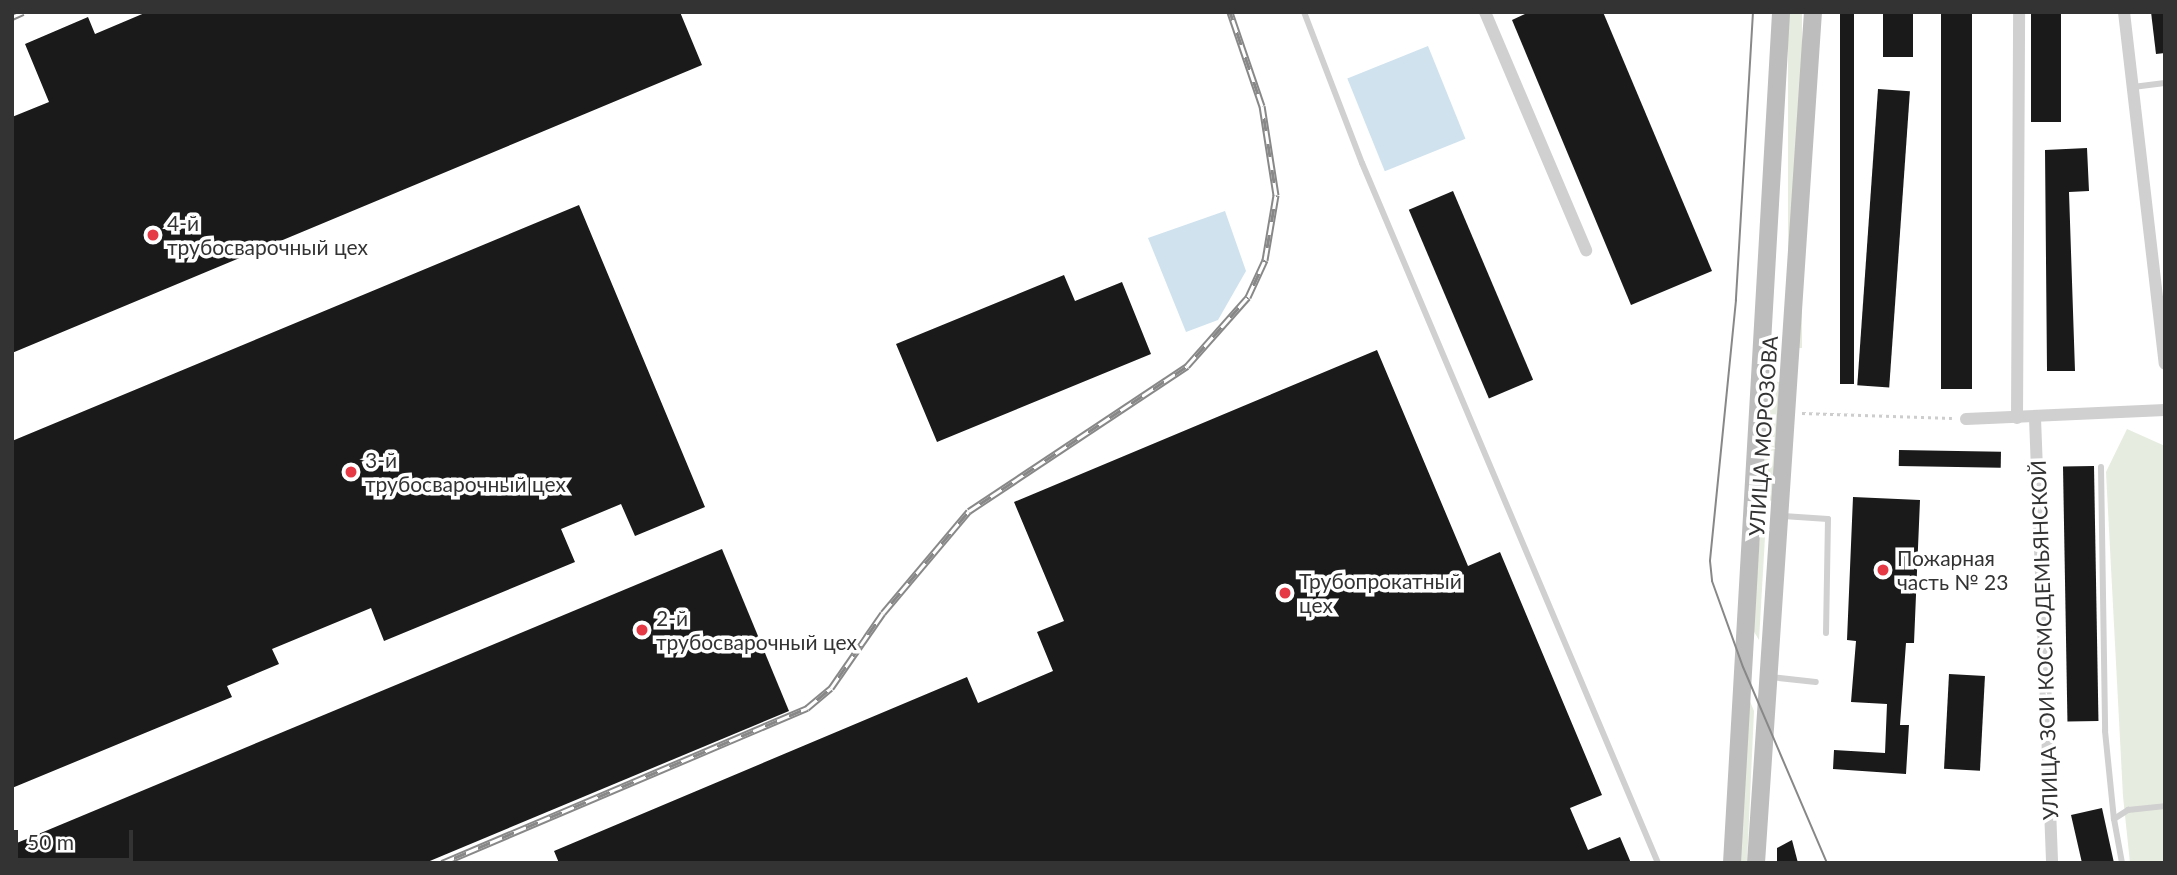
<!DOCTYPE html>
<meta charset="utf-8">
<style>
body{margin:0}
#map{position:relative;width:2177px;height:875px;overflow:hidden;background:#fff;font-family:Lato,sans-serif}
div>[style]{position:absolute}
.green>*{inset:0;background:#e6ecdf;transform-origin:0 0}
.water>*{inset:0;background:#cfe2ee;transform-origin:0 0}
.building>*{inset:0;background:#1a1a1a;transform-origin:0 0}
.path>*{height:2.5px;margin-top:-1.25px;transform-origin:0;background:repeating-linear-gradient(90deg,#cdcdcd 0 3.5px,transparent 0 7px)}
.lane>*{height:6px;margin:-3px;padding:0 3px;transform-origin:3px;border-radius:3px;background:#d0d0d0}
.street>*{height:12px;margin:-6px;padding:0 6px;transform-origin:6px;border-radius:6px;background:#d0d0d0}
.secondary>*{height:18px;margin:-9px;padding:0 9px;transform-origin:9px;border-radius:9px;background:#bdbdbd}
.tram>*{height:2px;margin:-1px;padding:0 1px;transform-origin:1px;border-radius:1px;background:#888}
.rail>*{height:7px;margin-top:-3.5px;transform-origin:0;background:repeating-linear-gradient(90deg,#fff 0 13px,#888 0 26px);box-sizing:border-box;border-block:2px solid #888}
.dots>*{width:19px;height:19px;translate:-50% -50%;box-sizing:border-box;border:4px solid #fff;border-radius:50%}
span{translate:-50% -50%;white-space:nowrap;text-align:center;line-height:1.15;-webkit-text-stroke:7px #fff;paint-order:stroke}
.poi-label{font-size:21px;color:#333}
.left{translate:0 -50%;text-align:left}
.street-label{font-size:21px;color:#333}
.frame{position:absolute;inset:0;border:14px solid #333;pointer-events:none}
.scale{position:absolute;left:14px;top:830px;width:119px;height:32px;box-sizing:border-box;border:4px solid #333;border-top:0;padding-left:9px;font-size:21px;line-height:24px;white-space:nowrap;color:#333;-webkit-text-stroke:5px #fff;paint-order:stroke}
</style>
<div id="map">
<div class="green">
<div style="left:1788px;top:12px;width:14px;height:336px"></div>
<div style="left:1766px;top:381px;width:15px;height:119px;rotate:4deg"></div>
<div style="clip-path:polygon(2127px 429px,2165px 446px,2165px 863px,2130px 863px,2123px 796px,2106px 472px)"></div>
<div style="clip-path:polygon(1760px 533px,1765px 537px,1759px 640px,1753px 630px)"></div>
<div style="clip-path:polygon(1749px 699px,1754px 711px,1747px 863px,1739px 863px)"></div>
</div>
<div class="water">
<div style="left:1428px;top:46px;width:100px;height:87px;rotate:68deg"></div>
<div style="clip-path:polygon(1225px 211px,1246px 271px,1218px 320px,1186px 332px,1148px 238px)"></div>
</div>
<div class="building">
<div style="clip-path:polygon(147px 12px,680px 12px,702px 65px,12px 353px,12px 117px,49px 102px,25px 44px,88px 17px,95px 34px)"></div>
<div style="clip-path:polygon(1529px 12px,1603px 12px,1712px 271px,1631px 305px,1512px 20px)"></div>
<div style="left:1840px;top:12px;width:14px;height:372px"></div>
<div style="left:1883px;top:12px;width:30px;height:45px"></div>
<div style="left:1941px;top:12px;width:31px;height:377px"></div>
<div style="left:2031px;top:12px;width:30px;height:110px"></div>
<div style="clip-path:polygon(2151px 12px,2165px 12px,2165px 53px,2156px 54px)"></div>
<div style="left:1878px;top:89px;width:32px;height:297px;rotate:4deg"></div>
<div style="clip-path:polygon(2087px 148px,2089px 191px,2069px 192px,2075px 371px,2047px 371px,2045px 150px)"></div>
<div style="left:1453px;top:191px;width:205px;height:48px;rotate:67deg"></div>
<div style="clip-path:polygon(579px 205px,705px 507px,635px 536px,621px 504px,561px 529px,575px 562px,384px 641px,371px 608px,272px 649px,279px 664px,227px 686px,232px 697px,12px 788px,12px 441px)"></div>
<div style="clip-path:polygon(1064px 275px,1075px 301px,1122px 282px,1151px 354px,937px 442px,896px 344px)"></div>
<div style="clip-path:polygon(1377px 350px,1468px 566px,1500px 552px,1602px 795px,1570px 808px,1588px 850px,1620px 837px,1631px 863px,559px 863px,554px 851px,967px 677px,978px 703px,1053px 671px,1037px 632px,1064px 621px,1014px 502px)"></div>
<div style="left:1899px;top:450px;width:102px;height:16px;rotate:1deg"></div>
<div style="left:2094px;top:466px;width:255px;height:31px;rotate:89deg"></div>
<div style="clip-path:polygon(1853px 497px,1920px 500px,1914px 643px,1906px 643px,1900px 725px,1909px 725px,1906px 774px,1833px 769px,1834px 750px,1885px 753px,1887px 704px,1851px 702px,1856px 641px,1847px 640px)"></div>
<div style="clip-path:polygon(722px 549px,789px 711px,425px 863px,12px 863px,12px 845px)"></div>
<div style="left:1949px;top:674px;width:36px;height:95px;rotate:3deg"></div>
<div style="clip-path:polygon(2102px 808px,2114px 863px,2082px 863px,2071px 815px)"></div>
<div style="clip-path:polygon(1792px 840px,1798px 863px,1777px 863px,1777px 848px)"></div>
</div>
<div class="path">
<div style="left:1802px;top:413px;width:150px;rotate:1.9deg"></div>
</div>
<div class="lane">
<div style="left:1304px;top:12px;width:162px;rotate:69deg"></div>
<div style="left:1362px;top:163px;width:760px;rotate:67.08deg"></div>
<div style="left:2133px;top:87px;width:32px;rotate:-7deg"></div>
<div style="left:2101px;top:467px;width:264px;rotate:89.1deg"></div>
<div style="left:2105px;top:731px;width:88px;rotate:84.2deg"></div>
<div style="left:1783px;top:516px;width:45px;rotate:3.8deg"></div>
<div style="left:1828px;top:519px;width:114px;rotate:91deg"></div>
<div style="left:1770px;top:677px;width:46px;rotate:6.2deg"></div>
<div style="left:2122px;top:863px;width:45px;rotate:-100.3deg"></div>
<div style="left:2114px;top:819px;width:17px;rotate:-33deg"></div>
<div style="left:2128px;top:810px;width:37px;rotate:-6deg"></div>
</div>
<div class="street">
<div style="left:1485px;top:12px;width:259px;rotate:67deg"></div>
<div style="left:2124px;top:12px;width:354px;rotate:83.4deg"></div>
<div style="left:2017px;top:418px;width:406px;rotate:-89.7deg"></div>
<div style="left:2035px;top:418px;width:445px;rotate:87.8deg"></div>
<div style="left:1966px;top:419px;width:199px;rotate:-2.6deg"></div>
</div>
<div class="secondary">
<div style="left:1732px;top:863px;width:852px;rotate:-86.7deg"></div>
<div style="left:1756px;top:863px;width:853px;rotate:-86.17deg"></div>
</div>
<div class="tram">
<div style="left:1753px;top:12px;width:289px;rotate:93.4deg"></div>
<div style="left:1736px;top:300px;width:262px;rotate:95.7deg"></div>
<div style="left:1710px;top:561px;width:20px;rotate:84deg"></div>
<div style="left:1712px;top:581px;width:91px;rotate:70.2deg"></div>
<div style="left:1743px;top:667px;width:213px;rotate:66.8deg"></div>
</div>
<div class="rail">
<div style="left:12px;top:17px;width:12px;rotate:-24deg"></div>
<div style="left:442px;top:863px;width:397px;rotate:-23deg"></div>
<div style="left:807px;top:708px;width:31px;rotate:-40deg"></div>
<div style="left:831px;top:688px;width:91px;rotate:-55.3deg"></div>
<div style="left:883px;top:613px;width:133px;rotate:-49.9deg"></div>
<div style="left:969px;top:511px;width:262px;rotate:-33.6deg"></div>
<div style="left:1187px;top:366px;width:92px;rotate:-48.5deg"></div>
<div style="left:1248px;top:297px;width:41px;rotate:-65.3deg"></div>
<div style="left:1265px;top:260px;width:66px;rotate:-80.4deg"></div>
<div style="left:1276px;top:195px;width:90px;rotate:-98.9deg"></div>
<div style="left:1262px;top:106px;width:99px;rotate:-108.8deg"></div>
</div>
<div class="dots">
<div style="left:153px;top:235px;background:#e63946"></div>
<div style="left:351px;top:472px;background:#e63946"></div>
<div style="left:1883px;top:570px;background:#e63946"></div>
<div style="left:1285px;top:593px;background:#e63946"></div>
<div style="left:642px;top:630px;background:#e63946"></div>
</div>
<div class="poi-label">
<span class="left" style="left:167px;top:235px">4-й<br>трубосварочный цех</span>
<span class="left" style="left:365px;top:472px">3-й<br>трубосварочный цех</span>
<span class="left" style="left:1897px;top:570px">Пожарная<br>часть № 23</span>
<span class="left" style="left:1299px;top:593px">Трубопрокатный<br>цех</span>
<span class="left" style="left:656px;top:630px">2-й<br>трубосварочный цех</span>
</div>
<div class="street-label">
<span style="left:1763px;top:436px;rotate:-86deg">УЛИЦА МОРОЗОВА</span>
<span style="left:2044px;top:640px;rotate:-92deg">УЛИЦА ЗОИ КОСМОДЕМЬЯНСКОЙ</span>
</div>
<div class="frame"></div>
<div class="scale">50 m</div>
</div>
